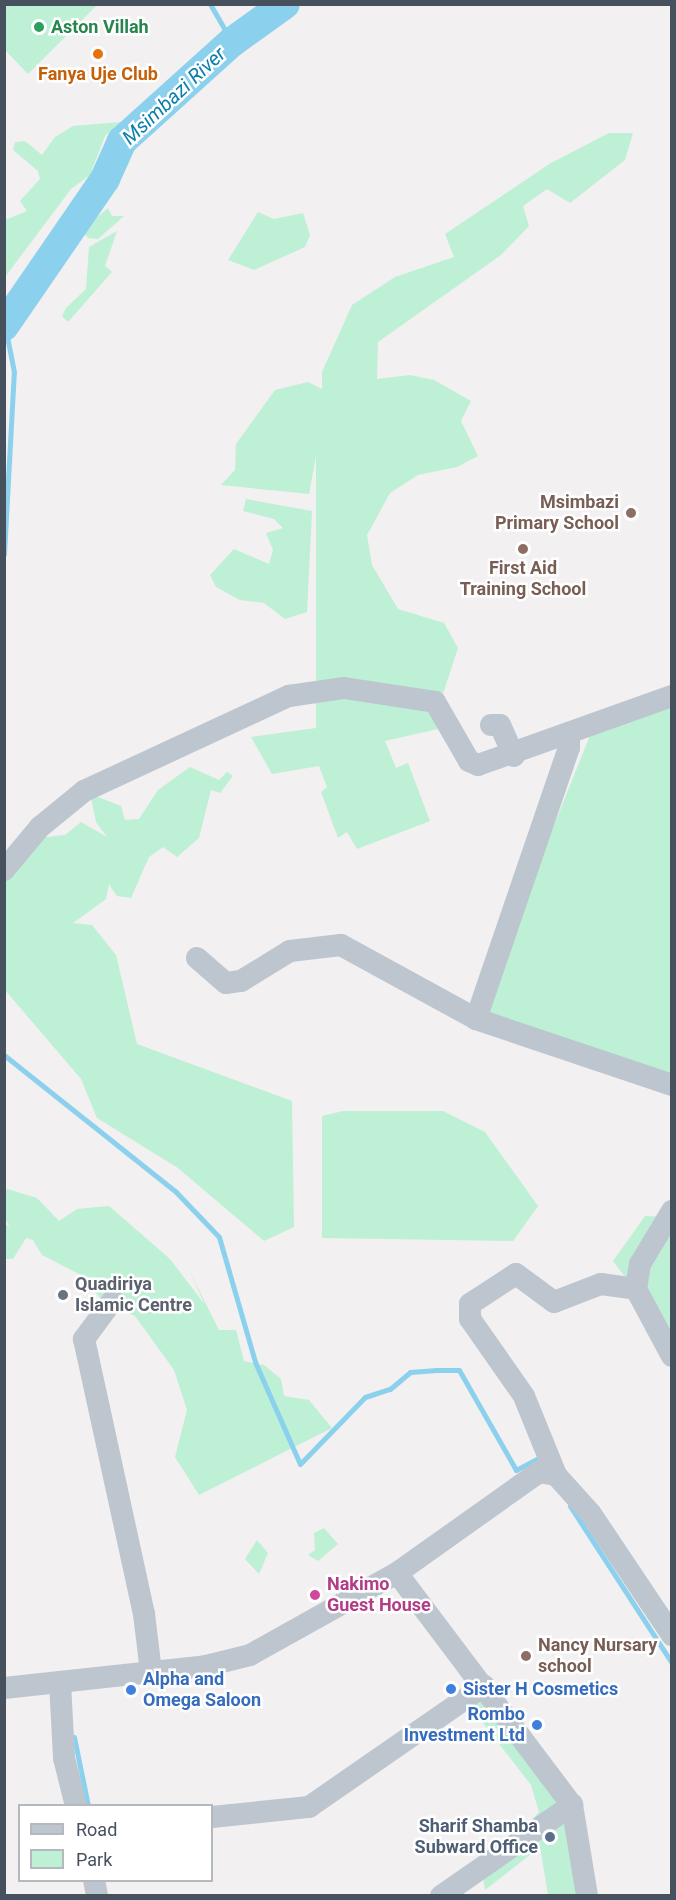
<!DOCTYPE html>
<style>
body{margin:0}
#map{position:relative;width:676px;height:1900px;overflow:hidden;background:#f2f0f0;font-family:Roboto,sans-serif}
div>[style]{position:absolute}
.green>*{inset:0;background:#bef0d5}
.stream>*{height:5px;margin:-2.5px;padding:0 2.5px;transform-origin:2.5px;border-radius:2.5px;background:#8bd1ed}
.river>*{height:30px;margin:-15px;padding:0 15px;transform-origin:15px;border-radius:15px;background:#8bd1ed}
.minor>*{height:22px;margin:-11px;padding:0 11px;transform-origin:11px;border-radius:11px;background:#bdc6cf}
.dots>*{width:16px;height:16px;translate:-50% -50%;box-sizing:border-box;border:3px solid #fff;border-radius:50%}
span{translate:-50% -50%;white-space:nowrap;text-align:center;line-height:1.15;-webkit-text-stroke:5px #fff;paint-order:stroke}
.leisure-label{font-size:18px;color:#27864d;font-weight:700}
.left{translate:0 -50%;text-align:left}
.food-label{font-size:18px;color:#c56008;font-weight:700}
.education-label{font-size:18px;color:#785e54;font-weight:700}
.right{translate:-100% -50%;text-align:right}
.worship-label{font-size:18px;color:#5b616d;font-weight:700}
.hotel-label{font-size:18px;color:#b23c85;font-weight:700}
.shop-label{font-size:18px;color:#366cbe;font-weight:700}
.service-label{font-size:18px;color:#4e5e75;font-weight:700}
.water-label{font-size:20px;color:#0b7fad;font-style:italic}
.frame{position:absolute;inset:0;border:6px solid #47515e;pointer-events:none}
.legend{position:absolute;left:18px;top:1804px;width:195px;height:78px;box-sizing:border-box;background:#fff;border:2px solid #b5b9bf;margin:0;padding:8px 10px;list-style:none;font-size:18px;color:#47515e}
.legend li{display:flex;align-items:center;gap:12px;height:30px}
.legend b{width:30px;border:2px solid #b5b9bf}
</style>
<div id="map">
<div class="green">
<div style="clip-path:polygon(4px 5px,5px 4px,97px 5px,28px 74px,5px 50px)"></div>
<div style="clip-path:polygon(121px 122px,105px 136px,90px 175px,71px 189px,5px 277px,5px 220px,27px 211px,20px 201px,40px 179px,38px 171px,13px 150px,15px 142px,25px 141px,42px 155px,55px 137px,73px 126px)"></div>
<div style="clip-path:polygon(609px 133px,633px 133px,625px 160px,570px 203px,547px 189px,523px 206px,529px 226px,501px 255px,378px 342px,377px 379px,410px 375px,434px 380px,471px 401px,461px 421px,478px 456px,457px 467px,418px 475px,390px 493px,367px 535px,372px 565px,398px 609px,444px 623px,458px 648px,434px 721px,438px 729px,385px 741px,396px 768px,408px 763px,430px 821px,357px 849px,347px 832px,338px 838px,321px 792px,327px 787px,319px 766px,272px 774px,251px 737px,316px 728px,316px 456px,309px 494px,221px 485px,235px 470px,236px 444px,275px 390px,308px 382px,322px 389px,322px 372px,352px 305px,395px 277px,454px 257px,445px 234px,551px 163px)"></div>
<div style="clip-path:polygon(108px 208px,112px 216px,124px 216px,98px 239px,88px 238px,84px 233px,90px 223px)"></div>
<div style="clip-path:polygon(258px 212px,274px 219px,303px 213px,310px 235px,305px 247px,254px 270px,228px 260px)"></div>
<div style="clip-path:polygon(117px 231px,105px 266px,112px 272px,68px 322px,62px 316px,66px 308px,86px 289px,89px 247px)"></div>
<div style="clip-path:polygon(246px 499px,312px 511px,307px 612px,285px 619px,264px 603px,240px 600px,216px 587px,210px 575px,234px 549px,269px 564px,273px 550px,266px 533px,283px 528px,274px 519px,243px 511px)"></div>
<div style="clip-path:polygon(671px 702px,671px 1088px,477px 1017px,591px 733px)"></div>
<div style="clip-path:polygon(190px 767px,219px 780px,227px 772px,233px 776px,220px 793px,211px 790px,199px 838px,177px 857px,163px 847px,149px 857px,131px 898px,117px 896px,109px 884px,106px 899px,73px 923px,92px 925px,116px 955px,137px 1044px,292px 1101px,294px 1227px,264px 1241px,178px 1168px,97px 1118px,81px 1079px,5px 990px,4px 883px,29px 839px,65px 835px,81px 822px,107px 837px,96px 822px,90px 794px,121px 806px,125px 820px,139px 819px,158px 790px)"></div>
<div style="clip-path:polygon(343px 1111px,443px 1111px,485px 1132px,538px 1206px,513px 1241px,322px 1238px,322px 1116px)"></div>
<div style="clip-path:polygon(4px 1188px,37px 1198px,59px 1221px,77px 1209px,109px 1206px,170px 1259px,205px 1305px,189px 1270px,219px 1330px,236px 1330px,244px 1361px,264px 1365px,281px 1379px,284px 1396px,309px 1400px,332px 1428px,199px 1495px,175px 1457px,187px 1410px,174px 1370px,135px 1316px,103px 1302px,83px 1276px,42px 1255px,33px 1240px,26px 1238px,13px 1259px,5px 1259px,5px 1224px,10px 1227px,5px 1219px)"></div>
<div style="clip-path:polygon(645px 1216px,671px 1217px,671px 1355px,657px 1320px,613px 1261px)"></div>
<div style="clip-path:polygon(324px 1528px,338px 1544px,318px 1561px,308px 1555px,315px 1550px,314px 1533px)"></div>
<div style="clip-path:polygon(257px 1540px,268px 1553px,259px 1574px,245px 1559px)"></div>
<div style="clip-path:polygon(492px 1688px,575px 1811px,593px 1895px,548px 1895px,540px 1847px,485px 1890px,482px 1872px,539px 1812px,531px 1785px,476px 1714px,472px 1701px)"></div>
</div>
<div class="stream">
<div style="left:210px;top:4px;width:44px;rotate:59.9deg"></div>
<div style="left:4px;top:554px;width:182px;rotate:-86.9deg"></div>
<div style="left:14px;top:372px;width:47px;rotate:-101.1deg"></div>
<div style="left:4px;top:1055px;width:220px;rotate:38.5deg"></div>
<div style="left:176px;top:1192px;width:62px;rotate:46.3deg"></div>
<div style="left:219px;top:1237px;width:130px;rotate:73.9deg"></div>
<div style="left:255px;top:1362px;width:111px;rotate:66.2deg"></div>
<div style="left:300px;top:1464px;width:93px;rotate:-45.9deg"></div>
<div style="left:365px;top:1397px;width:26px;rotate:-18deg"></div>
<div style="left:390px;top:1389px;width:26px;rotate:-40deg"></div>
<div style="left:410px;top:1372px;width:27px;rotate:-4deg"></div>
<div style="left:437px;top:1370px;width:22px"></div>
<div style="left:459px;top:1370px;width:115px;rotate:60.3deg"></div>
<div style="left:516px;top:1470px;width:24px;rotate:-28deg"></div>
<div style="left:570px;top:1506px;width:187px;rotate:57deg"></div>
<div style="left:74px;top:1737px;width:70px;rotate:78.5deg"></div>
</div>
<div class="river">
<div style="left:4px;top:326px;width:178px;rotate:-55.5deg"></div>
<div style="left:105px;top:179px;width:42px;rotate:-65.9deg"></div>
<div style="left:122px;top:141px;width:148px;rotate:-42deg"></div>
<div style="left:232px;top:42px;width:65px;rotate:-35.6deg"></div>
</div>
<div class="minor">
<div style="left:491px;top:725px;width:9px"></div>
<div style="left:500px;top:725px;width:34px;rotate:66deg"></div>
<div style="left:4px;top:870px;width:56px;rotate:-50.1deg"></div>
<div style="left:40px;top:827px;width:57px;rotate:-39.3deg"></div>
<div style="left:84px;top:791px;width:226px;rotate:-24.9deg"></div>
<div style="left:289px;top:696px;width:56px;rotate:-8.3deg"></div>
<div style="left:344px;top:688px;width:92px;rotate:8.7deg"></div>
<div style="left:435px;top:702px;width:68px;rotate:60deg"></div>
<div style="left:469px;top:761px;width:10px;rotate:24deg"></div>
<div style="left:478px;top:765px;width:206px;rotate:-19.6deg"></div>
<div style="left:197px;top:958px;width:38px;rotate:41deg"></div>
<div style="left:226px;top:983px;width:15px;rotate:-8deg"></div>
<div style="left:241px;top:981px;width:57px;rotate:-31.5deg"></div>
<div style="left:290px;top:951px;width:51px;rotate:-6.7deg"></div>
<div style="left:341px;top:945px;width:154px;rotate:28.7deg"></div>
<div style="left:476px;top:1019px;width:207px;rotate:18.6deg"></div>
<div style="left:476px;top:1019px;width:287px;rotate:-71.1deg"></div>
<div style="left:569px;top:748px;width:15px;rotate:-90deg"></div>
<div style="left:672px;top:1211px;width:62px;rotate:121.1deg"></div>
<div style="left:640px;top:1264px;width:25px;rotate:99deg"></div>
<div style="left:636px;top:1289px;width:76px;rotate:61.8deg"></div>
<div style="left:113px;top:1300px;width:49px;rotate:126.6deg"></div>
<div style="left:84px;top:1339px;width:281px;rotate:77.7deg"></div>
<div style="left:144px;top:1614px;width:58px;rotate:83.1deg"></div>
<div style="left:556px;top:1475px;width:85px;rotate:-112.1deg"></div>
<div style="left:524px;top:1396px;width:94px;rotate:-125deg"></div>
<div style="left:470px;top:1319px;width:15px;rotate:-90deg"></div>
<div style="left:470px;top:1304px;width:55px;rotate:-33.1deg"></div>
<div style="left:516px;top:1274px;width:47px;rotate:36.4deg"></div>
<div style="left:554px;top:1302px;width:50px;rotate:-21deg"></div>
<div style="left:601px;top:1284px;width:35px;rotate:8deg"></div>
<div style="left:397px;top:1573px;width:291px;rotate:53deg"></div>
<div style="left:572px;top:1805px;width:92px;rotate:80.6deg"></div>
<div style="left:60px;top:1683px;width:75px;rotate:86.9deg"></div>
<div style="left:64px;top:1758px;width:49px;rotate:76deg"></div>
<div style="left:4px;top:1688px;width:203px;rotate:-6.2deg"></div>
<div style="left:206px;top:1666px;width:45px;rotate:-14deg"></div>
<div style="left:250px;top:1655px;width:168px;rotate:-29.2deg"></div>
<div style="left:397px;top:1573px;width:174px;rotate:-35.4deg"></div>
<div style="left:539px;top:1472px;width:17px;rotate:10deg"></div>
<div style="left:556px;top:1475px;width:52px;rotate:48.1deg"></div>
<div style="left:591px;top:1514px;width:146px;rotate:56.2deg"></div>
<div style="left:212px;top:1817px;width:98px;rotate:-5.9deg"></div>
<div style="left:309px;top:1807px;width:213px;rotate:-34.7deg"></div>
<div style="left:94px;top:1880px;width:16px;rotate:79deg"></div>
<div style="left:441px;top:1896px;width:160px;rotate:-34.8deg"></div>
</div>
<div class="dots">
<div style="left:39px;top:27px;background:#2e9e5b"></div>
<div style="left:98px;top:54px;background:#e8710a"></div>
<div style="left:631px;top:513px;background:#8d6e63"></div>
<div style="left:523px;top:549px;background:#8d6e63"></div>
<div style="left:63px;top:1295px;background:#6b7280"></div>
<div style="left:315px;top:1595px;background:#d1479c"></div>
<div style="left:526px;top:1656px;background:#8d6e63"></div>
<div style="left:451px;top:1689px;background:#3f7fe0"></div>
<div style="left:131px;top:1690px;background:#3f7fe0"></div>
<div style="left:537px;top:1725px;background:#3f7fe0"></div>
<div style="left:550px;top:1837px;background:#5c6f8a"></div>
</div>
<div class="leisure-label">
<span class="left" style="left:51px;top:27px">Aston Villah</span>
</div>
<div class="food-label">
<span style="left:98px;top:74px">Fanya Uje Club</span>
</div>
<div class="education-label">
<span class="right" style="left:619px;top:513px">Msimbazi<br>Primary School</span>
<span style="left:523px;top:579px">First Aid<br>Training School</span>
<span class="left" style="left:538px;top:1656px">Nancy Nursary<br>school</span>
</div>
<div class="worship-label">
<span class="left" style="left:75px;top:1295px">Quadiriya<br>Islamic Centre</span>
</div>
<div class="hotel-label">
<span class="left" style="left:327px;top:1595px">Nakimo<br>Guest House</span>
</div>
<div class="shop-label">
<span class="left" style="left:143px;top:1690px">Alpha and<br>Omega Saloon</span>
<span class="left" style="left:463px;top:1689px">Sister H Cosmetics</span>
<span class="right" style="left:525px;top:1725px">Rombo<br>Investment Ltd</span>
</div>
<div class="service-label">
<span class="right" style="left:538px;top:1837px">Sharif Shamba<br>Subward Office</span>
</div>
<div class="water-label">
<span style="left:174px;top:96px;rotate:-43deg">Msimbazi River</span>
</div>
<div class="frame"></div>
<ul class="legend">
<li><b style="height:8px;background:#bdc6cf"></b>Road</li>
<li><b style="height:16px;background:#bef0d5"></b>Park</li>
</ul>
</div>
